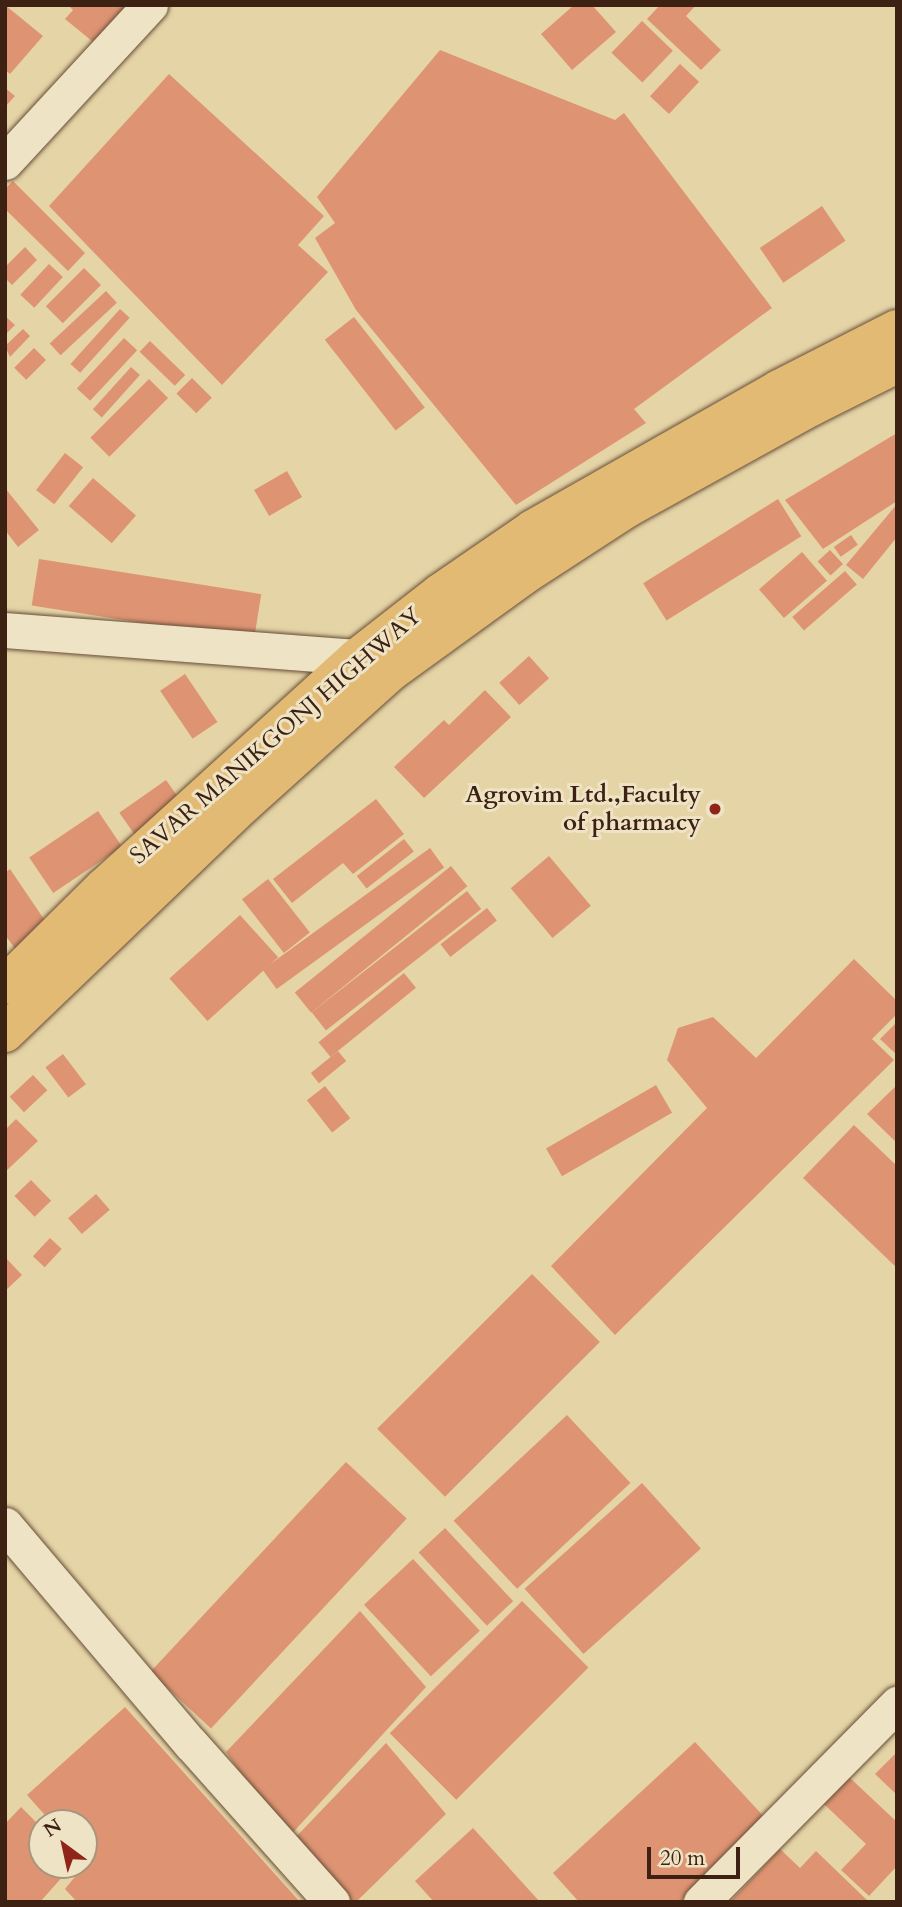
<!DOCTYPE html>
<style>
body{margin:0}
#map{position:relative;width:902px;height:1907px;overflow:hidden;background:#e5d4a6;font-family:Cardo,serif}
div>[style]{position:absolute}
.building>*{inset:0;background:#de9473;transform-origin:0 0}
.roads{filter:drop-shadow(0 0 2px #674e38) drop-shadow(0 0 2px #674e38)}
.minor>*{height:35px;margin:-17.5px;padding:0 17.5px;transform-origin:17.5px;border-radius:17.5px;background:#eee3c5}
.primary>*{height:38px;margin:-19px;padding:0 19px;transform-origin:19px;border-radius:19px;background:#e2ba73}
.dots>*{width:19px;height:19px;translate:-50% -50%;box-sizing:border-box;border:4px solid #eee3c5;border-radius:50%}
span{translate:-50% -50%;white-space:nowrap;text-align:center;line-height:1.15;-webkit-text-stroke:6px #eee3c5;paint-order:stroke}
.street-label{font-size:24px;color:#3d2113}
.poi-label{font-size:24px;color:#3d2113;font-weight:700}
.right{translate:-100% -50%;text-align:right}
.frame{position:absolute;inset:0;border:7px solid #3d2113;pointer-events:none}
.north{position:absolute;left:28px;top:1809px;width:70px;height:70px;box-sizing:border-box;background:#eee3c5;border:2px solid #a7957e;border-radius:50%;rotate:327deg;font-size:19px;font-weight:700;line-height:28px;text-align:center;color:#3d2113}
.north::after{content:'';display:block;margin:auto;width:24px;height:32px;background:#8f2418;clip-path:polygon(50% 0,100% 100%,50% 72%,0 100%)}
.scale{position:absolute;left:647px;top:1847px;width:93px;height:32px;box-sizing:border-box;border:4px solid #3d2113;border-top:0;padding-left:9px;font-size:21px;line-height:24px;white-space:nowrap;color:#3d2113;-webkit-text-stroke:5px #eee3c5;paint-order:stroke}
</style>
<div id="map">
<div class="building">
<div style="clip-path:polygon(5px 5px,43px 36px,10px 74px,5px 70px)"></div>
<div style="clip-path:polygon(68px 5px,131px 5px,98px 46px,65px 19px,73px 10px)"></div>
<div style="clip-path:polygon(574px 5px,592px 5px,616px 32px,572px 70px,541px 34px)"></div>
<div style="clip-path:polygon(660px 5px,696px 5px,686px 16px,721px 50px,701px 70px,647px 19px)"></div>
<div style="left:642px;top:21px;width:43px;height:44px;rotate:44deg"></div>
<div style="clip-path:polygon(440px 50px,615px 120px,624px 113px,772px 308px,634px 409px,646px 423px,516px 505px,356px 310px,315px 238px,335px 223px,317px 197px)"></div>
<div style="left:680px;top:64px;width:26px;height:44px;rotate:43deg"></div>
<div style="clip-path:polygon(169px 74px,324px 216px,298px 245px,328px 272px,222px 385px,49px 206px)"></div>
<div style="clip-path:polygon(5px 88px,15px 96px,5px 107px)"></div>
<div style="clip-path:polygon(13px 181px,85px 253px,68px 271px,5px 209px,5px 189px)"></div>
<div style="left:822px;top:206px;width:42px;height:75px;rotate:56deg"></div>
<div style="clip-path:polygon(25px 247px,37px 260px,12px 285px,5px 278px,5px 267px)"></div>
<div style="left:49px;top:264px;width:19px;height:42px;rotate:43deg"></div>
<div style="left:84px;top:268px;width:24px;height:54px;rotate:45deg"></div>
<div style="left:106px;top:291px;width:16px;height:77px;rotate:47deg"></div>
<div style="left:120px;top:309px;width:13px;height:74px;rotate:42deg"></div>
<div style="clip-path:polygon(5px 316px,15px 325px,5px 335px)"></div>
<div style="left:354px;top:317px;width:115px;height:37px;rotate:52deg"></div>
<div style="clip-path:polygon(23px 329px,30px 336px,10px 357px,5px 346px)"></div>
<div style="left:124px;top:338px;width:18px;height:69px;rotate:43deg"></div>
<div style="left:150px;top:341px;width:49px;height:15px;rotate:44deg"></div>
<div style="left:34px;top:348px;width:17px;height:28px;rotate:45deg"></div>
<div style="left:131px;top:367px;width:12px;height:57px;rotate:42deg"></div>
<div style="left:192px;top:378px;width:28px;height:22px;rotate:45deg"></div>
<div style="left:149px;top:379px;width:27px;height:83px;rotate:45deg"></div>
<div style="clip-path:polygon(897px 433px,897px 501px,823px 549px,785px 500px)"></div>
<div style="left:65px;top:453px;width:23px;height:47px;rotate:38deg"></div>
<div style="left:287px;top:471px;width:30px;height:38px;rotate:60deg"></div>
<div style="left:93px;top:478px;width:57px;height:37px;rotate:41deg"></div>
<div style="clip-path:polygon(5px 488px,39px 530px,18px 547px,5px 530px)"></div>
<div style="left:778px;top:499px;width:44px;height:159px;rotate:58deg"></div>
<div style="clip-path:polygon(897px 504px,897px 537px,863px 579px,846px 565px)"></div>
<div style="left:851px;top:535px;width:12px;height:21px;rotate:55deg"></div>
<div style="left:830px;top:550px;width:19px;height:17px;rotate:47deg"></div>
<div style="left:802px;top:552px;width:38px;height:57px;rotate:49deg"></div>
<div style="left:39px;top:559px;width:225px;height:47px;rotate:9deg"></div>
<div style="left:845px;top:571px;width:18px;height:70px;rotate:49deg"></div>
<div style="left:529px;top:656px;width:30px;height:40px;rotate:48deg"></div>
<div style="left:185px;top:674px;width:58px;height:30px;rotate:56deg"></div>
<div style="clip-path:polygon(485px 690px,511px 717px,424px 798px,394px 767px,444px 720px,449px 725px)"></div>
<div style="left:166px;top:780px;width:33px;height:57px;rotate:55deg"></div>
<div style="clip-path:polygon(376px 799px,404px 834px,353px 874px,343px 863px,292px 903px,273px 879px)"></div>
<div style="left:98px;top:811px;width:43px;height:83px;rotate:56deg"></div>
<div style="left:404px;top:839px;width:16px;height:60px;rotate:52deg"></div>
<div style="left:430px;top:848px;width:24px;height:207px;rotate:54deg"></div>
<div style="left:549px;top:856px;width:65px;height:50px;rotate:50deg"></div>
<div style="left:451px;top:866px;width:26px;height:201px;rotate:51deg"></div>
<div style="clip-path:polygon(10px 869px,52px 931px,19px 954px,5px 935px,5px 873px)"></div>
<div style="left:268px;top:879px;width:68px;height:33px;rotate:52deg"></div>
<div style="left:467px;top:891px;width:23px;height:197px;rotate:52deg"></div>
<div style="left:487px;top:908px;width:16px;height:59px;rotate:52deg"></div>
<div style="left:240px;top:915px;width:57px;height:95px;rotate:48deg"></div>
<div style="clip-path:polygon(854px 959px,897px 1001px,897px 1014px,872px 1039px,894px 1060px,615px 1335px,551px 1266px,707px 1108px,667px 1060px,678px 1028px,713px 1017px,756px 1058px)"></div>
<div style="left:404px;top:973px;width:19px;height:110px;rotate:51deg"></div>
<div style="clip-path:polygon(897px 1022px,897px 1055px,880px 1039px)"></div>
<div style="left:338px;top:1051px;width:13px;height:35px;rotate:51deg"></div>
<div style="left:63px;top:1054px;width:38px;height:22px;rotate:53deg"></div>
<div style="left:33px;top:1075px;width:21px;height:32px;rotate:47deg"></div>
<div style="left:656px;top:1085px;width:32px;height:127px;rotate:60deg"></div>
<div style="clip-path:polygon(897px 1085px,897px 1143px,867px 1114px)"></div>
<div style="left:325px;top:1086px;width:41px;height:23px;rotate:52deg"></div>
<div style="clip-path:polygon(16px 1119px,38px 1141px,5px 1172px,5px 1130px)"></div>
<div style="clip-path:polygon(854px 1125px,897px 1166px,897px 1268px,803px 1178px)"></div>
<div style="left:31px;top:1180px;width:29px;height:23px;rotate:46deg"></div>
<div style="left:96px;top:1194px;width:21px;height:37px;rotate:49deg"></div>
<div style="left:50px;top:1238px;width:16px;height:25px;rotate:43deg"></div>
<div style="clip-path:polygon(5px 1257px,22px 1275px,5px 1291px)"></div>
<div style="left:532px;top:1274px;width:96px;height:219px;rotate:45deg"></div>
<div style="left:567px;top:1415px;width:93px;height:155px;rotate:47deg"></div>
<div style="left:346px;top:1462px;width:83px;height:287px;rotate:43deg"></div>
<div style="left:642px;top:1483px;width:88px;height:158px;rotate:48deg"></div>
<div style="left:445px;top:1528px;width:100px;height:36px;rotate:47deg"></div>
<div style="left:413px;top:1559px;width:98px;height:67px;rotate:47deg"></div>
<div style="left:522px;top:1601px;width:94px;height:187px;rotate:45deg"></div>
<div style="clip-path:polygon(360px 1611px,426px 1687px,287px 1839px,226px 1752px)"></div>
<div style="clip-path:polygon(125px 1707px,300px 1902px,77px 1902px,65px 1889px,86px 1863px,84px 1823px,52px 1823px,27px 1795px)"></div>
<div style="clip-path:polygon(695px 1742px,768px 1821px,680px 1902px,579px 1902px,553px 1873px)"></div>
<div style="clip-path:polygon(386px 1743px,446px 1814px,356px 1902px,342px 1902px,292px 1841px)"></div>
<div style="clip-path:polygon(897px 1752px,897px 1795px,875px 1774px)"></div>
<div style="clip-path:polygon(849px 1777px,897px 1822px,897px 1866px,869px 1896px,841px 1870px,866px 1844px,824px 1804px)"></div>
<div style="clip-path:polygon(21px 1807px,42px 1828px,42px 1865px,73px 1865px,40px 1902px,5px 1902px,5px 1824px)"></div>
<div style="clip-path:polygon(473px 1828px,540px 1902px,434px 1902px,415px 1881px)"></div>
<div style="clip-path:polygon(780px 1849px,800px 1868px,816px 1851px,869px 1902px,730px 1902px)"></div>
</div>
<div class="roads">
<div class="minor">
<div style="left:5px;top:162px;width:214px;rotate:-47.3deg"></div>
<div style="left:5px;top:630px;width:354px;rotate:4.4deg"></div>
<div style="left:5px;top:1525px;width:287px;rotate:49.7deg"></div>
<div style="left:191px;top:1744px;width:212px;rotate:48.3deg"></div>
<div style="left:701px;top:1902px;width:279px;rotate:-45.3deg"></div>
</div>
<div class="primary">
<div style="left:5px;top:985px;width:138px;rotate:-44.7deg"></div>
<div style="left:103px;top:888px;width:344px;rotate:-42.2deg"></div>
<div style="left:358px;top:657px;width:104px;rotate:-38deg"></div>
<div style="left:440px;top:593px;width:113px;rotate:-34.5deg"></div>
<div style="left:533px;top:529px;width:283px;rotate:-29.6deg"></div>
<div style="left:779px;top:389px;width:132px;rotate:-27deg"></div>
<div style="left:5px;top:1033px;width:330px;rotate:-43.8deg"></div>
<div style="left:243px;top:805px;width:200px;rotate:-42deg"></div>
<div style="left:392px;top:671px;width:162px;rotate:-35.9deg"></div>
<div style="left:523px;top:576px;width:123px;rotate:-33deg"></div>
<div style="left:626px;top:509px;width:211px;rotate:-28.9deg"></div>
<div style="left:811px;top:407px;width:96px;rotate:-26.6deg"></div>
</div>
</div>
<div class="dots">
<div style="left:715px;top:809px;background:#8f2418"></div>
</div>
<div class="street-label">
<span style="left:276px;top:736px;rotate:-41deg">SAVAR MANIKGONJ HIGHWAY</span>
</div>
<div class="poi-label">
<span class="right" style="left:701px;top:809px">Agrovim Ltd.,Faculty<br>of pharmacy</span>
</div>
<div class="frame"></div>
<div class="north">N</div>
<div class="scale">20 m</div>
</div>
